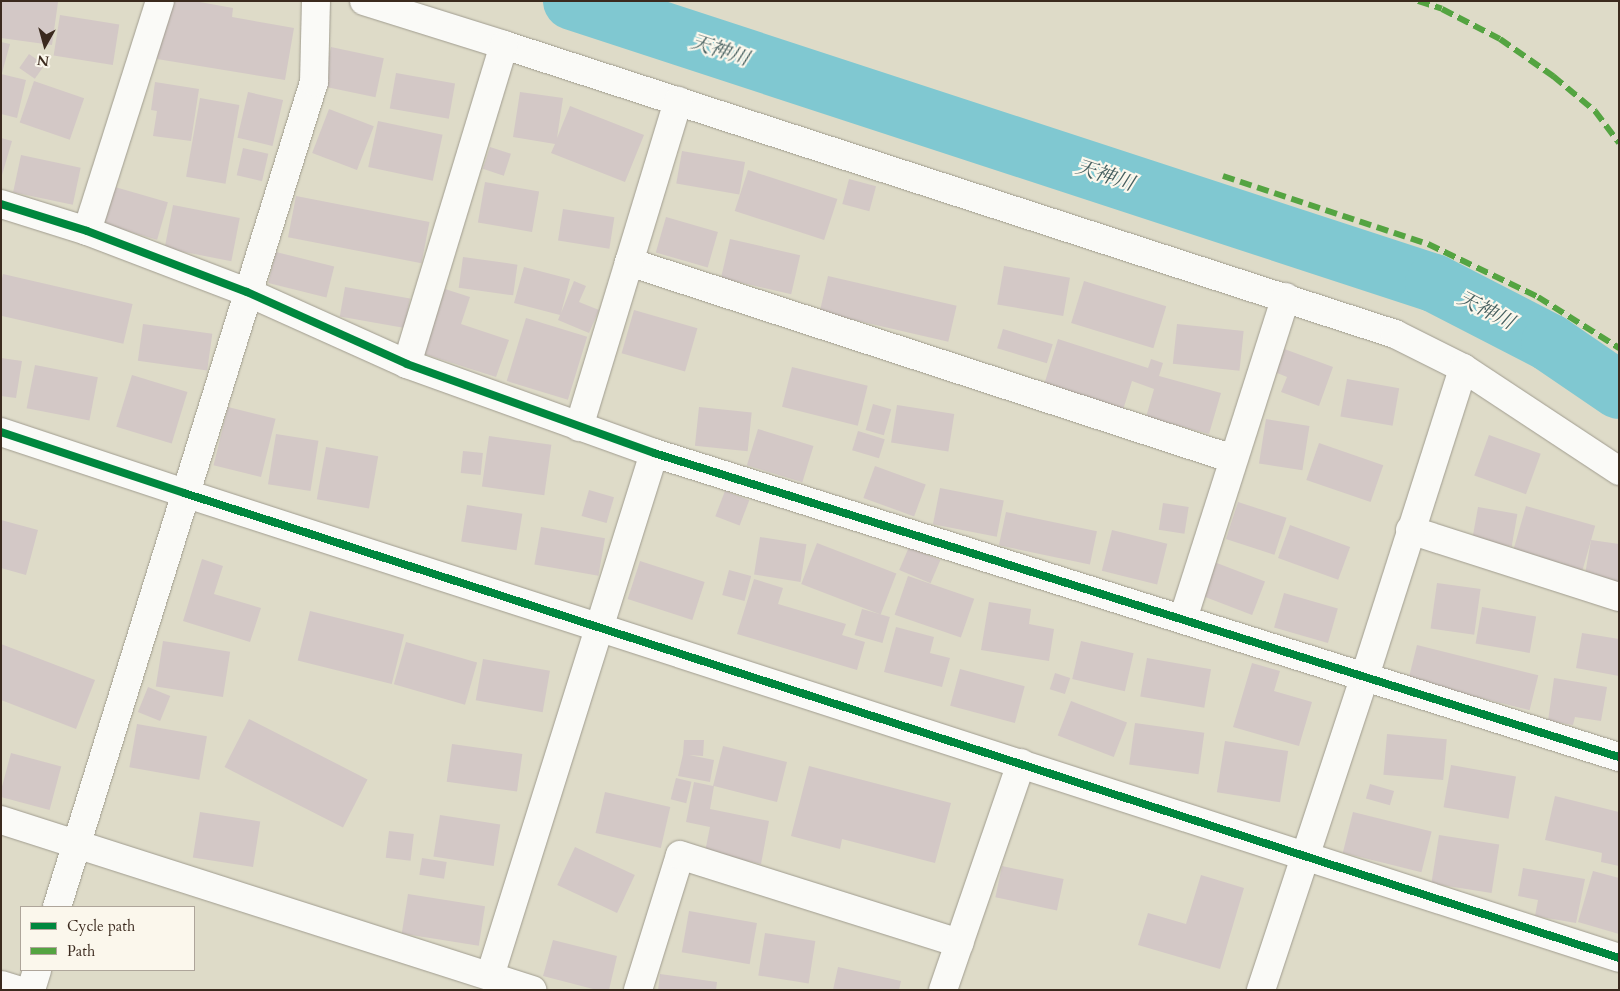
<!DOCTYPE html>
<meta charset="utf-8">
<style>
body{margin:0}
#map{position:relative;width:1620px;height:991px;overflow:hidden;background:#dedbc8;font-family:Cardo,"Noto Serif JP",serif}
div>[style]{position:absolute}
.river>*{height:58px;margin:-29px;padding:0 29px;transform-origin:29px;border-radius:29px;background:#80c8d1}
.building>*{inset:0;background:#d3c8c6;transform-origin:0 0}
.roads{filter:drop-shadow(0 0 1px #a09c8f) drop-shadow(0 0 1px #a09c8f)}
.minor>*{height:28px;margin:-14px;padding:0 14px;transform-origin:14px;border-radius:14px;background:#fafaf7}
.quiet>*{height:6px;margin-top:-3px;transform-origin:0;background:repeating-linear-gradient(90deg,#54a441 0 12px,transparent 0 18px)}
.cycleway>*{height:8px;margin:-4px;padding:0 4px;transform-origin:4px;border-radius:4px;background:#00873e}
span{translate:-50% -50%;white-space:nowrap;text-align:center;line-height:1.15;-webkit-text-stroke:4.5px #fbf7ec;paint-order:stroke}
.water-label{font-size:20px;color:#455e5e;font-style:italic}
.frame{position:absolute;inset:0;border:2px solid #3b2a1e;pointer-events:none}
.legend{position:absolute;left:20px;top:906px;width:175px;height:65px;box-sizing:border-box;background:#fbf7ec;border:1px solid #aea59a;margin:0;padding:6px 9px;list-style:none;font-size:15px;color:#3b2a1e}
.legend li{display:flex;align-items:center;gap:10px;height:25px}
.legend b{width:25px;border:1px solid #aea59a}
.north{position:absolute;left:20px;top:20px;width:50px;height:50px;-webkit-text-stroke:4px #fbf7ec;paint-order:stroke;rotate:187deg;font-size:14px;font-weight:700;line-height:20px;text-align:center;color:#3b2a1e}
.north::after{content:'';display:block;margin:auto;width:18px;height:22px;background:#3b2a1e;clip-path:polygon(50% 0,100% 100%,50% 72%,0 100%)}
</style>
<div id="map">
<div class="river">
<div style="left:572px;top:1px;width:907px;rotate:18.12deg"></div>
<div style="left:1434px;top:283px;width:131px;rotate:27.3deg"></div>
<div style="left:1550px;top:343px;width:83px;rotate:34.3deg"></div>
</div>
<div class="building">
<div style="clip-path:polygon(1px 1px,58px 2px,52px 45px,1px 38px)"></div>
<div style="clip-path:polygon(167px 1px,194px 1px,233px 8px,232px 17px,294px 28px,285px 80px,157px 59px)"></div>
<div style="left:60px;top:15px;width:60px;height:41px;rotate:9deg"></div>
<div style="clip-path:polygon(1px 42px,10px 44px,2px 73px,1px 73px)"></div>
<div style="left:331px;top:47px;width:54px;height:40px;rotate:12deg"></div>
<div style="left:29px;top:54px;width:19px;height:17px;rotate:35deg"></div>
<div style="left:396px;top:73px;width:60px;height:36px;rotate:10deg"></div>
<div style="clip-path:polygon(1px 74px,26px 80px,17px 118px,1px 114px)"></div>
<div style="left:34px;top:81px;width:53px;height:44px;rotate:19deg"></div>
<div style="clip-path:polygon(155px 82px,199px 89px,191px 141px,153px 136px,157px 111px,151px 110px)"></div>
<div style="left:248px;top:92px;width:36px;height:47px;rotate:13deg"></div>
<div style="clip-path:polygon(520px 92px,563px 98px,557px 138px,570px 106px,644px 135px,625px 182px,551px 153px,555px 144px,513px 137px)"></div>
<div style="left:200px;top:98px;width:40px;height:80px;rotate:10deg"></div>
<div style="left:329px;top:109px;width:48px;height:47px;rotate:21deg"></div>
<div style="left:378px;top:121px;width:66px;height:47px;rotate:12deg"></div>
<div style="clip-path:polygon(1px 138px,12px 141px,2px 175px,1px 175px)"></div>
<div style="left:490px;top:147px;width:22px;height:23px;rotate:18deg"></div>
<div style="left:243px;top:148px;width:26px;height:28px;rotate:13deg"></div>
<div style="left:682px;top:151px;width:64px;height:33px;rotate:10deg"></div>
<div style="left:21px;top:155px;width:61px;height:38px;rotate:12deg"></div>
<div style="left:748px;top:170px;width:94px;height:43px;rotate:18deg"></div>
<div style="left:849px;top:179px;width:28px;height:26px;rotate:15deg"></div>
<div style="left:485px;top:182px;width:55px;height:41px;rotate:10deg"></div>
<div style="left:115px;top:187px;width:55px;height:39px;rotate:16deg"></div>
<div style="left:296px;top:196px;width:136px;height:42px;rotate:11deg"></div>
<div style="left:173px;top:205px;width:68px;height:44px;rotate:11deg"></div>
<div style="left:563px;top:209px;width:52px;height:32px;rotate:9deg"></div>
<div style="left:666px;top:217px;width:54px;height:37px;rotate:16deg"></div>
<div style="left:730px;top:239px;width:72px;height:40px;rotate:13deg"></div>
<div style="left:276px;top:252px;width:60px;height:32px;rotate:14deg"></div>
<div style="left:463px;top:257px;width:55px;height:31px;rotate:8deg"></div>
<div style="left:1004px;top:266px;width:67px;height:39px;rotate:10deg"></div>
<div style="clip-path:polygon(524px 267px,570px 279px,561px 313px,574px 281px,586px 286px,579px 302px,599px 310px,589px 333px,558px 320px,560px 315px,514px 303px)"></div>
<div style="left:3px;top:274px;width:133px;height:41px;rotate:13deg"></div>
<div style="left:828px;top:276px;width:132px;height:37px;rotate:13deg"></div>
<div style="left:1084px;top:281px;width:86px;height:44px;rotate:17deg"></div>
<div style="left:345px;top:287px;width:66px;height:30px;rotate:10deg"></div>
<div style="clip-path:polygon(445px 289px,470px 297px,461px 324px,509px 340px,496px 377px,424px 354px)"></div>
<div style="left:634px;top:310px;width:66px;height:45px;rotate:16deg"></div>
<div style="left:526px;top:318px;width:64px;height:66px;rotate:17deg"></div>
<div style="left:143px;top:324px;width:70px;height:37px;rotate:8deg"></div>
<div style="left:1177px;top:324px;width:67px;height:40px;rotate:6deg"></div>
<div style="left:1003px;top:329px;width:52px;height:20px;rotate:17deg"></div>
<div style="clip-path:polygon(1058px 339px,1148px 368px,1151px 359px,1163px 363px,1159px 376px,1221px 393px,1209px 434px,1146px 417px,1154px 389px,1132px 381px,1123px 410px,1044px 385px)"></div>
<div style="clip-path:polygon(1279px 347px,1333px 367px,1319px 406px,1281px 392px,1287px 377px,1270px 370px)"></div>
<div style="clip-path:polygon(1px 358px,22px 361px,16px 398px,1px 396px)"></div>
<div style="left:35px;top:365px;width:64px;height:44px;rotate:11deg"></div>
<div style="left:792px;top:367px;width:78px;height:41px;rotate:14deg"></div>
<div style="left:132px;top:375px;width:58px;height:54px;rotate:17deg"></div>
<div style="left:1347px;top:379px;width:53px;height:38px;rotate:10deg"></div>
<div style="left:873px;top:404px;width:19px;height:27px;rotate:16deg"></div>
<div style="left:897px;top:405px;width:58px;height:38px;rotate:9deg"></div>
<div style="left:228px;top:407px;width:49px;height:60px;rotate:14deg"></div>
<div style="left:699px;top:407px;width:53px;height:39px;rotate:6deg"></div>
<div style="left:1266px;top:419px;width:44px;height:45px;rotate:9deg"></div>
<div style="left:758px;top:429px;width:58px;height:38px;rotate:17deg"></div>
<div style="left:858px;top:431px;width:28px;height:20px;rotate:17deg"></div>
<div style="left:276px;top:434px;width:43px;height:51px;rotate:9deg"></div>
<div style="left:1489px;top:435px;width:55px;height:43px;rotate:20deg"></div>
<div style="left:489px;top:436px;width:63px;height:51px;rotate:8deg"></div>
<div style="left:1319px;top:443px;width:68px;height:39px;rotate:19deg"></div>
<div style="left:326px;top:447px;width:53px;height:53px;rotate:10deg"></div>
<div style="left:463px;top:451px;width:20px;height:22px;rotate:6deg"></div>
<div style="left:875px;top:466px;width:54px;height:34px;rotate:20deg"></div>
<div style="left:940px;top:488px;width:65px;height:37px;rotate:11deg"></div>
<div style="left:589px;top:490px;width:26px;height:27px;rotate:16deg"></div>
<div style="left:725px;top:491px;width:26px;height:27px;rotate:21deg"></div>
<div style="left:1238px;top:502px;width:51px;height:39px;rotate:18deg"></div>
<div style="left:1163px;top:503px;width:26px;height:27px;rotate:9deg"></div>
<div style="left:467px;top:505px;width:56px;height:37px;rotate:9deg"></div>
<div style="left:1526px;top:506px;width:72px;height:47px;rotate:16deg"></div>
<div style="left:1478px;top:507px;width:40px;height:33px;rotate:10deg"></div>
<div style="left:1006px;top:512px;width:93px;height:34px;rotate:12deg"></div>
<div style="clip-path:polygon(1px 520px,38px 530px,26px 575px,1px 568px)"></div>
<div style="left:1290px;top:525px;width:64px;height:35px;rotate:20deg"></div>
<div style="left:541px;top:527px;width:65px;height:38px;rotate:10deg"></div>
<div style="left:1112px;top:530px;width:57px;height:42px;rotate:14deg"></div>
<div style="left:760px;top:537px;width:47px;height:38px;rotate:9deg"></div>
<div style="clip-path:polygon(1591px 540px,1619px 544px,1619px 586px,1584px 580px)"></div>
<div style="left:817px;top:543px;width:85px;height:44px;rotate:21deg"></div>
<div style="left:909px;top:547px;width:34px;height:25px;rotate:23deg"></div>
<div style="clip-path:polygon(202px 559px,223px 566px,214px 594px,261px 608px,250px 642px,183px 621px)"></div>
<div style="left:1209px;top:560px;width:60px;height:36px;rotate:21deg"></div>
<div style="left:640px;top:561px;width:68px;height:40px;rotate:18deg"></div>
<div style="left:729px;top:570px;width:23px;height:26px;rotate:15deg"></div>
<div style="left:908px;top:576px;width:70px;height:41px;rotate:19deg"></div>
<div style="clip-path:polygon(754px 579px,783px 588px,778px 604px,846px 624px,842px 635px,865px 642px,857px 670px,737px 634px)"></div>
<div style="left:1437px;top:583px;width:44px;height:46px;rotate:8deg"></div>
<div style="left:1284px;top:593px;width:56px;height:36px;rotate:16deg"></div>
<div style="clip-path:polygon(989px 602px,1031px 609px,1029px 624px,1054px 629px,1049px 661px,981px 650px)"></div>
<div style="left:1482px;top:607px;width:55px;height:37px;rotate:10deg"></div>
<div style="left:862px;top:609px;width:29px;height:27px;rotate:16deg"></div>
<div style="left:310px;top:611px;width:97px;height:51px;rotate:14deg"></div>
<div style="clip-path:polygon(896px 627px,934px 637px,930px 653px,950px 658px,942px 687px,884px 672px)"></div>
<div style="clip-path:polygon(1582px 633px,1619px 639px,1619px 676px,1576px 668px)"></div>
<div style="left:163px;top:641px;width:68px;height:46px;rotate:9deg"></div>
<div style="left:1081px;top:641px;width:54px;height:39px;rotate:13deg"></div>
<div style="left:406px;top:642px;width:74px;height:44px;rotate:16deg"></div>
<div style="clip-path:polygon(1px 644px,95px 680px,76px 729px,1px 700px)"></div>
<div style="left:1417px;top:645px;width:125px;height:36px;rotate:14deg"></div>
<div style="left:1147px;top:658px;width:65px;height:39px;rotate:10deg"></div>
<div style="left:483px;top:659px;width:68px;height:42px;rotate:10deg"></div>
<div style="clip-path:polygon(1252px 663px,1280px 671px,1274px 691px,1312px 702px,1299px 746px,1233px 727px)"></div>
<div style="left:960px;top:669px;width:67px;height:38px;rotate:15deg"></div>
<div style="left:1055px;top:673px;width:16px;height:17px;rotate:18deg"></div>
<div style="clip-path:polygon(1554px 678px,1607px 687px,1601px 721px,1575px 717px,1573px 725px,1548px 721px)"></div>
<div style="left:148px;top:687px;width:24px;height:27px;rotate:22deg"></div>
<div style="left:1071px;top:701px;width:60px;height:37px;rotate:21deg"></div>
<div style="left:249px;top:719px;width:133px;height:54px;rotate:27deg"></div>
<div style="left:1135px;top:723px;width:70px;height:42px;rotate:8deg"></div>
<div style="left:137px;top:724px;width:71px;height:44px;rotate:10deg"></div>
<div style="left:1387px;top:734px;width:60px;height:41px;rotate:5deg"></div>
<div style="clip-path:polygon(684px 740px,704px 740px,703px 756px,689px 755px,714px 760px,710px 782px,678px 776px,683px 754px)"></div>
<div style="left:1225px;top:741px;width:64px;height:52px;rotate:9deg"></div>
<div style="left:452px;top:744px;width:71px;height:38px;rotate:8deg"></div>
<div style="clip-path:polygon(723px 746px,787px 762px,777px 802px,714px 786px,710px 809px,769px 821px,761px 864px,705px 852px,710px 827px,686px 822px,694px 782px,713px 786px)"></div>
<div style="left:11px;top:753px;width:52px;height:45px;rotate:15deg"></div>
<div style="left:1451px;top:765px;width:66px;height:43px;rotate:10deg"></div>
<div style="clip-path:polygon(809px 766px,951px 803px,935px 863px,842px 839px,840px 849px,791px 836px)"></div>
<div style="left:676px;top:778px;width:16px;height:22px;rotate:14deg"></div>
<div style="left:1370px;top:784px;width:25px;height:15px;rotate:16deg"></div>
<div style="left:605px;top:792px;width:67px;height:42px;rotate:13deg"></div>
<div style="clip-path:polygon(1555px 796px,1619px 812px,1619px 866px,1601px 862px,1602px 853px,1545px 840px)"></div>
<div style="left:200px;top:812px;width:61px;height:46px;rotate:9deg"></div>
<div style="left:1353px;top:812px;width:81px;height:42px;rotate:14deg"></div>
<div style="left:440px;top:815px;width:61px;height:42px;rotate:9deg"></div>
<div style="left:389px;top:831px;width:25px;height:27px;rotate:7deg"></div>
<div style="left:1439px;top:835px;width:61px;height:49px;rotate:9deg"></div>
<div style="left:575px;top:847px;width:66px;height:42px;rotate:25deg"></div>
<div style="left:422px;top:858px;width:25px;height:17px;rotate:9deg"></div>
<div style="left:1002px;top:866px;width:63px;height:32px;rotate:12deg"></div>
<div style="clip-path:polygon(1523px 868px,1585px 879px,1576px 923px,1535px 916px,1538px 900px,1518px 896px)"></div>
<div style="clip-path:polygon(1593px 871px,1619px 878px,1619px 934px,1578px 922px)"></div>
<div style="clip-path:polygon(1201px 875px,1244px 888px,1220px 969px,1138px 945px,1148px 913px,1186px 924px)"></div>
<div style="left:408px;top:894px;width:78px;height:40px;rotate:9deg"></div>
<div style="left:689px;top:911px;width:69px;height:42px;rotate:10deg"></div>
<div style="left:765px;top:933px;width:51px;height:43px;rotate:9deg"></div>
<div style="clip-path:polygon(553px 940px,617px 956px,609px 990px,597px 990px,543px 976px)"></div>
<div style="clip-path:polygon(838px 967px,901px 981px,899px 990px,833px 990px)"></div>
<div style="clip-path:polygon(660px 974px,717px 982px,716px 990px,658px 990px)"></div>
</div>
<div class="roads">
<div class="minor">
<div style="left:364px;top:1px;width:147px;rotate:17.4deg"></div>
<div style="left:504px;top:45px;width:937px;rotate:17.97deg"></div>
<div style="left:1395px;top:334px;width:76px;rotate:26.6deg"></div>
<div style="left:1463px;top:368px;width:187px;rotate:33.4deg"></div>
<div style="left:1px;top:204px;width:90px;rotate:17.4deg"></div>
<div style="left:87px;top:231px;width:171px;rotate:20.9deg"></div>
<div style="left:247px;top:292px;width:175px;rotate:24.2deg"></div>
<div style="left:407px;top:364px;width:263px;rotate:19.8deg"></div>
<div style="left:654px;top:453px;width:1012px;rotate:17.49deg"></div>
<div style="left:87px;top:231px;width:241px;rotate:-72.4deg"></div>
<div style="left:629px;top:262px;width:635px;rotate:18.06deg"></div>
<div style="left:407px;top:364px;width:333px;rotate:-73.1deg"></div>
<div style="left:579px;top:427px;width:341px;rotate:-73.1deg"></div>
<div style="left:1px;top:432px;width:193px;rotate:18.4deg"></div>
<div style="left:184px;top:493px;width:1508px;rotate:17.95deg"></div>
<div style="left:1410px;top:530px;width:219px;rotate:17.8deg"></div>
<div style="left:1183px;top:619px;width:338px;rotate:-72.3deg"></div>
<div style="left:1px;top:820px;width:558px;rotate:17.75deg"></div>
<div style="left:57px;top:907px;width:864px;rotate:-72.7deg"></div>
<div style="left:314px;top:82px;width:81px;rotate:-88.6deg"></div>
<div style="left:490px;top:976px;width:548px;rotate:-72.59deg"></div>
<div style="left:1px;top:985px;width:17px;rotate:17deg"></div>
<div style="left:31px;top:990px;width:21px;rotate:-73deg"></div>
<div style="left:638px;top:990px;width:141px;rotate:-72.7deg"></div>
<div style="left:680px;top:855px;width:293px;rotate:17.5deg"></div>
<div style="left:943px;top:990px;width:240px;rotate:-71deg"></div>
<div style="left:1261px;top:990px;width:331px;rotate:-71.7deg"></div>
<div style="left:1365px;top:676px;width:323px;rotate:-72.3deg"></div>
</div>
</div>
<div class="quiet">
<div style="left:1418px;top:1px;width:25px;rotate:18deg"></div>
<div style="left:1442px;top:9px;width:65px;rotate:27.3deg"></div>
<div style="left:1500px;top:39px;width:65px;rotate:34.9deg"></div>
<div style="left:1553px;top:76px;width:55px;rotate:39.8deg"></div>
<div style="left:1595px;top:111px;width:40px;rotate:53deg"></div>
<div style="left:1223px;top:176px;width:216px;rotate:18.4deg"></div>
<div style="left:1428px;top:244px;width:122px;rotate:25.7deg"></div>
<div style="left:1538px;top:297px;width:96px;rotate:32.2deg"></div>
</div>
<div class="cycleway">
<div style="left:1px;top:204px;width:90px;rotate:17.4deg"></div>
<div style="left:87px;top:231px;width:171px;rotate:20.9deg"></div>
<div style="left:247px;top:292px;width:175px;rotate:24.2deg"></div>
<div style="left:407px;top:364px;width:263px;rotate:19.8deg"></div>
<div style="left:654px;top:453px;width:1012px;rotate:17.49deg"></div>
<div style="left:1px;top:432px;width:193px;rotate:18.4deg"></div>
<div style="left:184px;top:493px;width:1508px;rotate:17.95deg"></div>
</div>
<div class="water-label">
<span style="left:720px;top:50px;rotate:18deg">天神川</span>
<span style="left:1105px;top:175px;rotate:18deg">天神川</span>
<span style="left:1486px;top:310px;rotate:27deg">天神川</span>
</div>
<div class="frame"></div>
<ul class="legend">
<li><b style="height:6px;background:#00873e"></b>Cycle path</li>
<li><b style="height:6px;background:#54a441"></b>Path</li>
</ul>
<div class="north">N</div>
</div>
